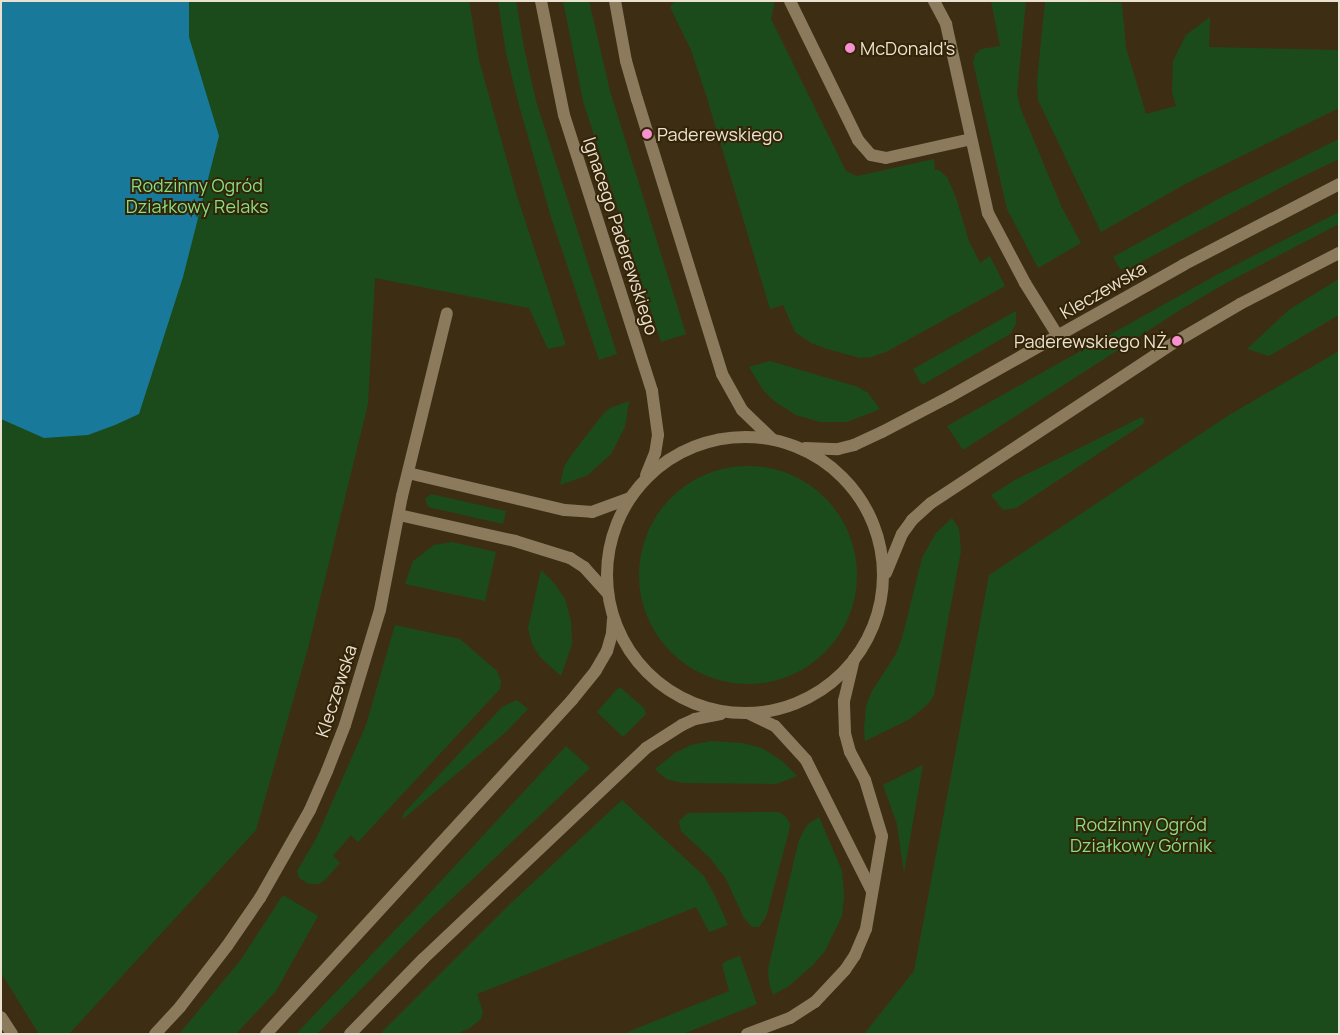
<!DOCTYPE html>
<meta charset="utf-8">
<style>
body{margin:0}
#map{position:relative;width:1340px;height:1035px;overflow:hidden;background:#3d2e13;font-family:Manrope,sans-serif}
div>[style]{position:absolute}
.green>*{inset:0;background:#1c4b1b}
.round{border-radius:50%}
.water>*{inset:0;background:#18799a}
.service>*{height:12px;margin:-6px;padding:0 6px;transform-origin:6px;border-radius:6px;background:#8c7a5d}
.minor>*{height:12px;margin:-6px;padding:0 6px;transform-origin:6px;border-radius:6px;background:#8c7a5d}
.secondary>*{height:12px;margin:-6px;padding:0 6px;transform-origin:6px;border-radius:6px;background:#8c7a5d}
.secondary>.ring{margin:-6px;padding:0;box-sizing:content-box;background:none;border:12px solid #8c7a5d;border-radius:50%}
.dots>*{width:14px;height:14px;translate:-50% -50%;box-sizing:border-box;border:2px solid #332408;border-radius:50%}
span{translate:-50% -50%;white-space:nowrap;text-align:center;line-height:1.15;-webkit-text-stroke:4px #332408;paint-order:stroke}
.poi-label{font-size:18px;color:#eae1d1}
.left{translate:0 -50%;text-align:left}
.right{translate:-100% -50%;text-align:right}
.park-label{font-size:18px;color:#87de82}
.street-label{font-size:18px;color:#eae1d1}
.frame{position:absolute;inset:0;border:2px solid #eae1d1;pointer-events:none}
</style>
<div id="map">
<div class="green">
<div style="clip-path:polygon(1px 1px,469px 1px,479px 60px,517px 196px,566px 345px,548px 349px,529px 308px,375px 278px,368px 404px,308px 648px,256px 830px,69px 1034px,39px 1034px,1px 973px)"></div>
<div style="clip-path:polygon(498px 1px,516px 1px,524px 48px,536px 101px,617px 354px,599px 360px,551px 217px,519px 105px,506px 53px)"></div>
<div style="clip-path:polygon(563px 1px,589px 1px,610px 91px,686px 334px,661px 342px,583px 101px)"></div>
<div style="clip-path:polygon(675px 1px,775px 1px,771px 19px,846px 171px,857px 176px,934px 159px,935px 170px,939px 170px,947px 177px,955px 195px,969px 241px,980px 263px,990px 256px,1005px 286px,886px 352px,871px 357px,860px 358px,827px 349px,811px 343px,795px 332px,783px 305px,770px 309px,707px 98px,691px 50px,670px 7px)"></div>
<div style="clip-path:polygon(991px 1px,1026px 1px,1017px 93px,1020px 107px,1062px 208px,1081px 243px,1038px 268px,1007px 209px,973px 62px,975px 55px,981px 49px,1000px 46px)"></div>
<div style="clip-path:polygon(1045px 1px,1122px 3px,1126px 48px,1146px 114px,1176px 106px,1172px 92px,1173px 61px,1186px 35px,1210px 17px,1209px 47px,1339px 50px,1339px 108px,1187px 183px,1101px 232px,1038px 100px,1037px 82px)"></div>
<div style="clip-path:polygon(1339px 139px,1339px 159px,1293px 181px,1126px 270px,1120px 269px,1113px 257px,1224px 196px)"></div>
<div style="clip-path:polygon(1339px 212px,1339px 224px,1226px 283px,1180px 310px,963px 450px,947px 426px,1220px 273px)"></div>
<div style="clip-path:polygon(1339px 279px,1339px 315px,1269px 356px,1247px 349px,1290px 309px)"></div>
<div style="clip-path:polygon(1016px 311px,1016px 324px,1010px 334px,922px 385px,913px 369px)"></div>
<div style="clip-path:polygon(1339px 351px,1339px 1034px,864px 1034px,914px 971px,989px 575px,1229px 415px)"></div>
<div style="clip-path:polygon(770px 361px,858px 387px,868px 393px,880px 409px,847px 422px,820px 422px,796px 415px,774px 401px,763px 390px,749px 367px)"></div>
<div style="clip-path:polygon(629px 401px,625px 427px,611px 454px,588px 475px,560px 485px,564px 467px,570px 457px,603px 414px,610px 408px)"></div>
<div style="clip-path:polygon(1142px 417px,1145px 421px,1143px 424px,1016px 508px,1003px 510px,991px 495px,1015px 480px)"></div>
<div class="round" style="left:639px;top:466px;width:218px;height:218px"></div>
<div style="clip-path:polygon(431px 494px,506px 511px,503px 524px,428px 507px,425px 499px)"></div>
<div style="clip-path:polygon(952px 518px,959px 529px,961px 551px,934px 695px,928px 704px,910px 719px,865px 741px,864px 729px,866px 706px,872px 691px,896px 654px,902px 638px,922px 558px,936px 533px)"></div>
<div style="clip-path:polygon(452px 542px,496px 552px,485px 601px,405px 584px,413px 561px,434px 545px)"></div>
<div style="clip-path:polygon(541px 570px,555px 584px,565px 599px,571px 621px,572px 644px,561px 676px,540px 657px,532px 644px,528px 628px)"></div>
<div style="clip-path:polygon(395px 625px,460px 639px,497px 671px,501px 681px,500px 689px,358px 842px,351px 835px,333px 856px,340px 863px,325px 880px,319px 884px,309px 884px,299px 878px,297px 871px,316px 839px,366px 725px)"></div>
<div style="clip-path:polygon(621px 688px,644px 708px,646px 714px,623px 737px,597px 712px,617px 689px)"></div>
<div style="clip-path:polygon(517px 700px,528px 709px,507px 731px,402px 820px,404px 813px,502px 707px)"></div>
<div style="clip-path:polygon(711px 741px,742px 743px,762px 748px,782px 761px,797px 776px,776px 784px,683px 783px,666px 779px,655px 769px,675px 753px,691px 745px)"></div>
<div style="clip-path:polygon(566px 746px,590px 768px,425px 924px,317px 1034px,296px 1034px,416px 908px)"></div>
<div style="clip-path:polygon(923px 765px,904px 873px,897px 824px,883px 785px)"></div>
<div style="clip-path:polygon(622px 800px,704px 876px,715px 896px,728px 925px,709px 932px,696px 907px,477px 994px,483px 1012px,481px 1019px,470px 1028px,456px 1034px,380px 1034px,509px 905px)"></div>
<div style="clip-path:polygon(771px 812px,779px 812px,786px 817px,790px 824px,789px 831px,766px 917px,759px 927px,752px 927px,744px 918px,726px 879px,710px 858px,681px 831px,679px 821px,688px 813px)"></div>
<div style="clip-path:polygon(819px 817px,842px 871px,844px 897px,842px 916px,825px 951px,813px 965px,789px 986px,773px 995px,769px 982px,768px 969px,799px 840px,807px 825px)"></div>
<div style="clip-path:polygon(283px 895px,318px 916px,276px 991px,236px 1034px,179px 1034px,240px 961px)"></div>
<div style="clip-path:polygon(740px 956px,757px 1004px,683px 1034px,623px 1034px,729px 991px,722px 965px,726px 961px)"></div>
</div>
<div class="water">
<div style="clip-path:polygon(1px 1px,189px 1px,189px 37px,219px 136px,183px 277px,139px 414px,115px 425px,88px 435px,44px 438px,1px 419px)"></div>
</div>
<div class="service">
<div style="left:790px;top:1px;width:155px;rotate:63.9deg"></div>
<div style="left:858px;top:140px;width:20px;rotate:49deg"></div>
<div style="left:871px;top:155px;width:15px;rotate:11deg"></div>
<div style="left:886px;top:158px;width:87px;rotate:-12.6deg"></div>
<div style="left:934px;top:1px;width:26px;rotate:62deg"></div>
<div style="left:946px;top:24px;width:194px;rotate:77.5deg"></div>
<div style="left:988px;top:213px;width:79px;rotate:62.1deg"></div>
<div style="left:1025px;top:283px;width:62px;rotate:58.1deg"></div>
<div style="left:1px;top:1017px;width:20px;rotate:57deg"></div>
</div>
<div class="minor">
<div style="left:408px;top:473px;width:161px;rotate:13.3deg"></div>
<div style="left:565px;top:510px;width:27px;rotate:4deg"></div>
<div style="left:592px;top:512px;width:40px;rotate:-20.2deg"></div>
<div style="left:399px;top:515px;width:119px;rotate:12.6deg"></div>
<div style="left:515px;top:541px;width:58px;rotate:17.2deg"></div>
<div style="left:570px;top:558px;width:17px;rotate:33deg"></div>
<div style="left:584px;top:567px;width:36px;rotate:48deg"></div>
<div style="left:748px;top:713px;width:30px;rotate:26deg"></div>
<div style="left:775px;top:726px;width:46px;rotate:47.6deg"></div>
<div style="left:806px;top:760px;width:147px;rotate:63.3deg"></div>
<div style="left:155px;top:1034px;width:37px;rotate:-47deg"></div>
<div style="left:180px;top:1007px;width:77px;rotate:-52.4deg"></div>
<div style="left:227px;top:946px;width:58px;rotate:-55.5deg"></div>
<div style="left:260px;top:898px;width:101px;rotate:-60.4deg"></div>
<div style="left:310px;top:810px;width:43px;rotate:-66.4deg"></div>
<div style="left:327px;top:771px;width:49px;rotate:-68.6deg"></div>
<div style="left:345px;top:725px;width:120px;rotate:-73.1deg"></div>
<div style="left:380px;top:610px;width:116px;rotate:-79.1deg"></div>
<div style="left:402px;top:496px;width:188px;rotate:-76.2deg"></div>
<div style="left:747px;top:1034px;width:46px;rotate:-20.4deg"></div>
<div style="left:790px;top:1018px;width:30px;rotate:-33deg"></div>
<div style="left:815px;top:1002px;width:44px;rotate:-46.8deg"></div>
<div style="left:845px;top:970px;width:18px;rotate:-56deg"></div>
<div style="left:855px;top:955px;width:28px;rotate:-67deg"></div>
<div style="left:866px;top:929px;width:94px;rotate:-80.2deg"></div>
<div style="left:882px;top:836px;width:59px;rotate:-106.9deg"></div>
<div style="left:865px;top:780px;width:32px;rotate:-118deg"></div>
<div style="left:850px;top:752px;width:20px;rotate:-105deg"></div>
<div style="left:845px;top:733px;width:32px;rotate:-92deg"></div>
<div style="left:844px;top:701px;width:43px;rotate:-76.6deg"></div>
</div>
<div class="secondary">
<div style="left:541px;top:1px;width:116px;rotate:78.6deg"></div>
<div style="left:564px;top:115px;width:290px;rotate:72.3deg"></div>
<div style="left:652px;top:391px;width:44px;rotate:82.2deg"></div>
<div style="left:658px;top:435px;width:18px;rotate:99deg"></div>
<div style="left:655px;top:453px;width:24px;rotate:112deg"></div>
<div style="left:615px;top:1px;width:61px;rotate:79.6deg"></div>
<div style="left:626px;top:61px;width:40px;rotate:74deg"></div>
<div style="left:637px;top:99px;width:288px;rotate:72.8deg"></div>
<div style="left:722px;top:374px;width:41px;rotate:60.9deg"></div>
<div style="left:742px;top:410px;width:42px;rotate:44deg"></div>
<div class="ring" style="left:607px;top:437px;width:264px;height:264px"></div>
<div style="left:805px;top:448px;width:33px;rotate:2deg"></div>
<div style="left:838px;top:449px;width:16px;rotate:-14deg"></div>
<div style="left:854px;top:445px;width:31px;rotate:-25deg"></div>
<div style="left:882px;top:432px;width:76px;rotate:-27.6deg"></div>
<div style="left:949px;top:397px;width:269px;rotate:-29.4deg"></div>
<div style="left:1183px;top:265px;width:176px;rotate:-27.4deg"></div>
<div style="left:886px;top:573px;width:42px;rotate:-67.7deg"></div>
<div style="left:902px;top:534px;width:17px;rotate:-54deg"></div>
<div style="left:912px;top:520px;width:25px;rotate:-42deg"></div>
<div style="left:931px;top:503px;width:295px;rotate:-33.4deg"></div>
<div style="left:1177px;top:341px;width:73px;rotate:-30.4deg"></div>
<div style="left:1240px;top:304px;width:111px;rotate:-27.3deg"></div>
<div style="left:266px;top:1034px;width:453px;rotate:-47.5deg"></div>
<div style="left:572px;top:700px;width:38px;rotate:-51deg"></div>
<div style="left:596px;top:670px;width:22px;rotate:-60deg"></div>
<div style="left:607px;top:651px;width:19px;rotate:-74deg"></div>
<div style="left:612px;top:633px;width:13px;rotate:-86deg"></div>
<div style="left:350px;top:1034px;width:105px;rotate:-45.8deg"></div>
<div style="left:423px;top:959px;width:307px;rotate:-43.4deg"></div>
<div style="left:646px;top:748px;width:43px;rotate:-32.6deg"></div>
<div style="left:682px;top:725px;width:14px;rotate:-25deg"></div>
<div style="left:695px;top:719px;width:26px;rotate:-11deg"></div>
</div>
<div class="dots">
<div style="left:850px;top:48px;background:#f690cf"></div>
<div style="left:647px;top:134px;background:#f690cf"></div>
<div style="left:1177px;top:341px;background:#f690cf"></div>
</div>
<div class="poi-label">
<span class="left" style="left:860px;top:48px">McDonald's</span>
<span class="left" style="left:657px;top:134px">Paderewskiego</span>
<span class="right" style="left:1167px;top:341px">Paderewskiego NŻ</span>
</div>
<div class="park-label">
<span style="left:197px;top:196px">Rodzinny Ogród<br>Działkowy Relaks</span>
<span style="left:1141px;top:835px">Rodzinny Ogród<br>Działkowy Górnik</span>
</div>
<div class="street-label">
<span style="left:621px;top:236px;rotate:72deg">Ignacego Paderewskiego</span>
<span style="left:1103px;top:290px;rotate:-30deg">Kleczewska</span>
<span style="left:336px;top:691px;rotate:-72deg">Kleczewska</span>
</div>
<div class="frame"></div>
</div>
